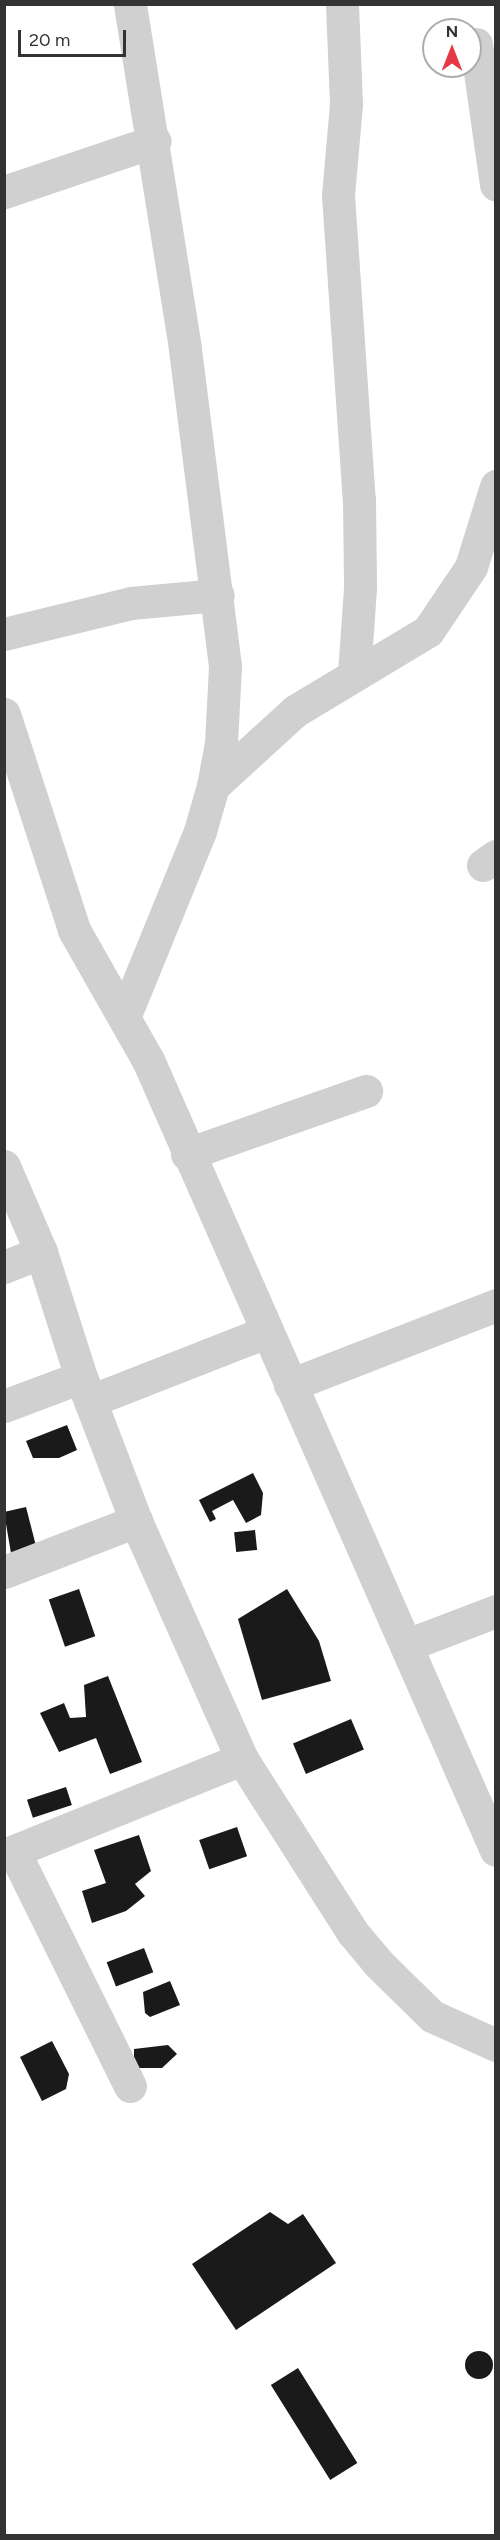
<!DOCTYPE html>
<style>
body{margin:0}
#map{position:relative;width:500px;height:2540px;overflow:hidden;background:#fff;font-family:Figtree,sans-serif}
div>[style]{position:absolute}
.building>*{inset:0;background:#1a1a1a;transform-origin:0 0}
.round{border-radius:50%}
.minor>*{height:33px;margin:-16.5px;padding:0 16.5px;transform-origin:16.5px;border-radius:16.5px;background:#d0d0d0}
span{translate:-50% -50%;white-space:nowrap;text-align:center;line-height:1.15;-webkit-text-stroke:6px #fff;paint-order:stroke}
.frame{position:absolute;inset:0;border:6px solid #333;pointer-events:none}
.north{position:absolute;left:422px;top:18px;width:60px;height:60px;box-sizing:border-box;background:#fff;border:2px solid #adadad;border-radius:50%;rotate:0deg;font-size:16px;font-weight:700;line-height:24px;text-align:center;color:#333}
.north::after{content:'';display:block;margin:auto;width:21px;height:27px;background:#e63946;clip-path:polygon(50% 0,100% 100%,50% 72%,0 100%)}
.scale{position:absolute;left:18px;top:30px;width:108px;height:27px;box-sizing:border-box;border:3px solid #333;border-top:0;padding-left:8px;font-size:18px;line-height:21px;white-space:nowrap;color:#333;-webkit-text-stroke:4px #fff;paint-order:stroke}
</style>
<div id="map">
<div class="building">
<div style="clip-path:polygon(67px 1425px,77px 1450px,59px 1458px,33px 1458px,26px 1441px)"></div>
<div style="clip-path:polygon(253px 1473px,263px 1493px,261px 1515px,246px 1523px,233px 1500px,212px 1511px,216px 1519px,210px 1522px,199px 1500px)"></div>
<div style="clip-path:polygon(26px 1507px,36px 1546px,12px 1559px,4px 1512px)"></div>
<div style="left:255px;top:1530px;width:20px;height:21px;rotate:84deg"></div>
<div style="left:79px;top:1589px;width:50px;height:32px;rotate:71deg"></div>
<div style="clip-path:polygon(287px 1589px,319px 1641px,331px 1681px,262px 1700px,238px 1619px)"></div>
<div style="clip-path:polygon(108px 1676px,142px 1762px,110px 1774px,96px 1738px,59px 1752px,40px 1713px,64px 1703px,70px 1718px,86px 1717px,84px 1685px)"></div>
<div style="left:351px;top:1719px;width:33px;height:63px;rotate:67deg"></div>
<div style="left:66px;top:1787px;width:19px;height:41px;rotate:72deg"></div>
<div style="left:237px;top:1827px;width:31px;height:40px;rotate:71deg"></div>
<div style="clip-path:polygon(139px 1835px,151px 1871px,135px 1884px,145px 1896px,126px 1911px,92px 1923px,82px 1891px,106px 1883px,94px 1850px)"></div>
<div style="left:144px;top:1948px;width:26px;height:40px;rotate:69deg"></div>
<div style="clip-path:polygon(170px 1981px,180px 2005px,150px 2017px,145px 2013px,143px 1992px)"></div>
<div style="clip-path:polygon(52px 2041px,69px 2074px,66px 2089px,42px 2101px,20px 2057px)"></div>
<div style="clip-path:polygon(168px 2045px,177px 2054px,162px 2068px,134px 2068px,134px 2049px)"></div>
<div style="clip-path:polygon(270px 2212px,288px 2224px,303px 2214px,336px 2263px,236px 2330px,192px 2264px)"></div>
<div class="round" style="left:465px;top:2351px;width:28px;height:28px"></div>
<div style="left:298px;top:2368px;width:112px;height:32px;rotate:58deg"></div>
</div>
<div class="minor">
<div style="left:342px;top:4px;width:100px;rotate:87.7deg"></div>
<div style="left:346px;top:104px;width:91px;rotate:95deg"></div>
<div style="left:338px;top:195px;width:306px;rotate:86.1deg"></div>
<div style="left:359px;top:500px;width:88px;rotate:89.3deg"></div>
<div style="left:360px;top:588px;width:86px;rotate:94deg"></div>
<div style="left:476px;top:44px;width:142px;rotate:81.9deg"></div>
<div style="left:4px;top:192px;width:159px;rotate:-18.7deg"></div>
<div style="left:4px;top:634px;width:131px;rotate:-13.7deg"></div>
<div style="left:131px;top:603px;width:87px;rotate:-5.3deg"></div>
<div style="left:4px;top:714px;width:227px;rotate:72deg"></div>
<div style="left:74px;top:930px;width:150px;rotate:60.4deg"></div>
<div style="left:148px;top:1060px;width:863px;rotate:66.23deg"></div>
<div style="left:213px;top:786px;width:111px;rotate:-42.4deg"></div>
<div style="left:295px;top:711px;width:155px;rotate:-31deg"></div>
<div style="left:428px;top:631px;width:77px;rotate:-56.1deg"></div>
<div style="left:471px;top:567px;width:85px;rotate:-72.8deg"></div>
<div style="left:483px;top:865px;width:16px;rotate:-35deg"></div>
<div style="left:125px;top:1015px;width:199px;rotate:-67.8deg"></div>
<div style="left:200px;top:831px;width:47px;rotate:-73.9deg"></div>
<div style="left:213px;top:786px;width:44px;rotate:-79.5deg"></div>
<div style="left:221px;top:743px;width:77px;rotate:-87deg"></div>
<div style="left:225px;top:666px;width:321px;rotate:-97.2deg"></div>
<div style="left:185px;top:348px;width:348px;rotate:-99.1deg"></div>
<div style="left:187px;top:1154px;width:190px;rotate:-19.4deg"></div>
<div style="left:4px;top:1166px;width:94px;rotate:66.7deg"></div>
<div style="left:41px;top:1252px;width:131px;rotate:72.3deg"></div>
<div style="left:81px;top:1377px;width:154px;rotate:69.1deg"></div>
<div style="left:136px;top:1521px;width:261px;rotate:66deg"></div>
<div style="left:242px;top:1759px;width:206px;rotate:57.5deg"></div>
<div style="left:353px;top:1933px;width:39px;rotate:50deg"></div>
<div style="left:378px;top:1963px;width:76px;rotate:44.5deg"></div>
<div style="left:432px;top:2016px;width:70px;rotate:24.4deg"></div>
<div style="left:4px;top:1267px;width:40px;rotate:-22deg"></div>
<div style="left:290px;top:1385px;width:221px;rotate:-21.2deg"></div>
<div style="left:90px;top:1401px;width:189px;rotate:-21.4deg"></div>
<div style="left:4px;top:1406px;width:82px;rotate:-20.6deg"></div>
<div style="left:4px;top:1572px;width:142px;rotate:-21.1deg"></div>
<div style="left:407px;top:1645px;width:95px;rotate:-20.9deg"></div>
<div style="left:130px;top:2086px;width:262px;rotate:-116.3deg"></div>
<div style="left:14px;top:1851px;width:246px;rotate:-22deg"></div>
</div>
<div class="frame"></div>
<div class="north">N</div>
<div class="scale">20 m</div>
</div>
